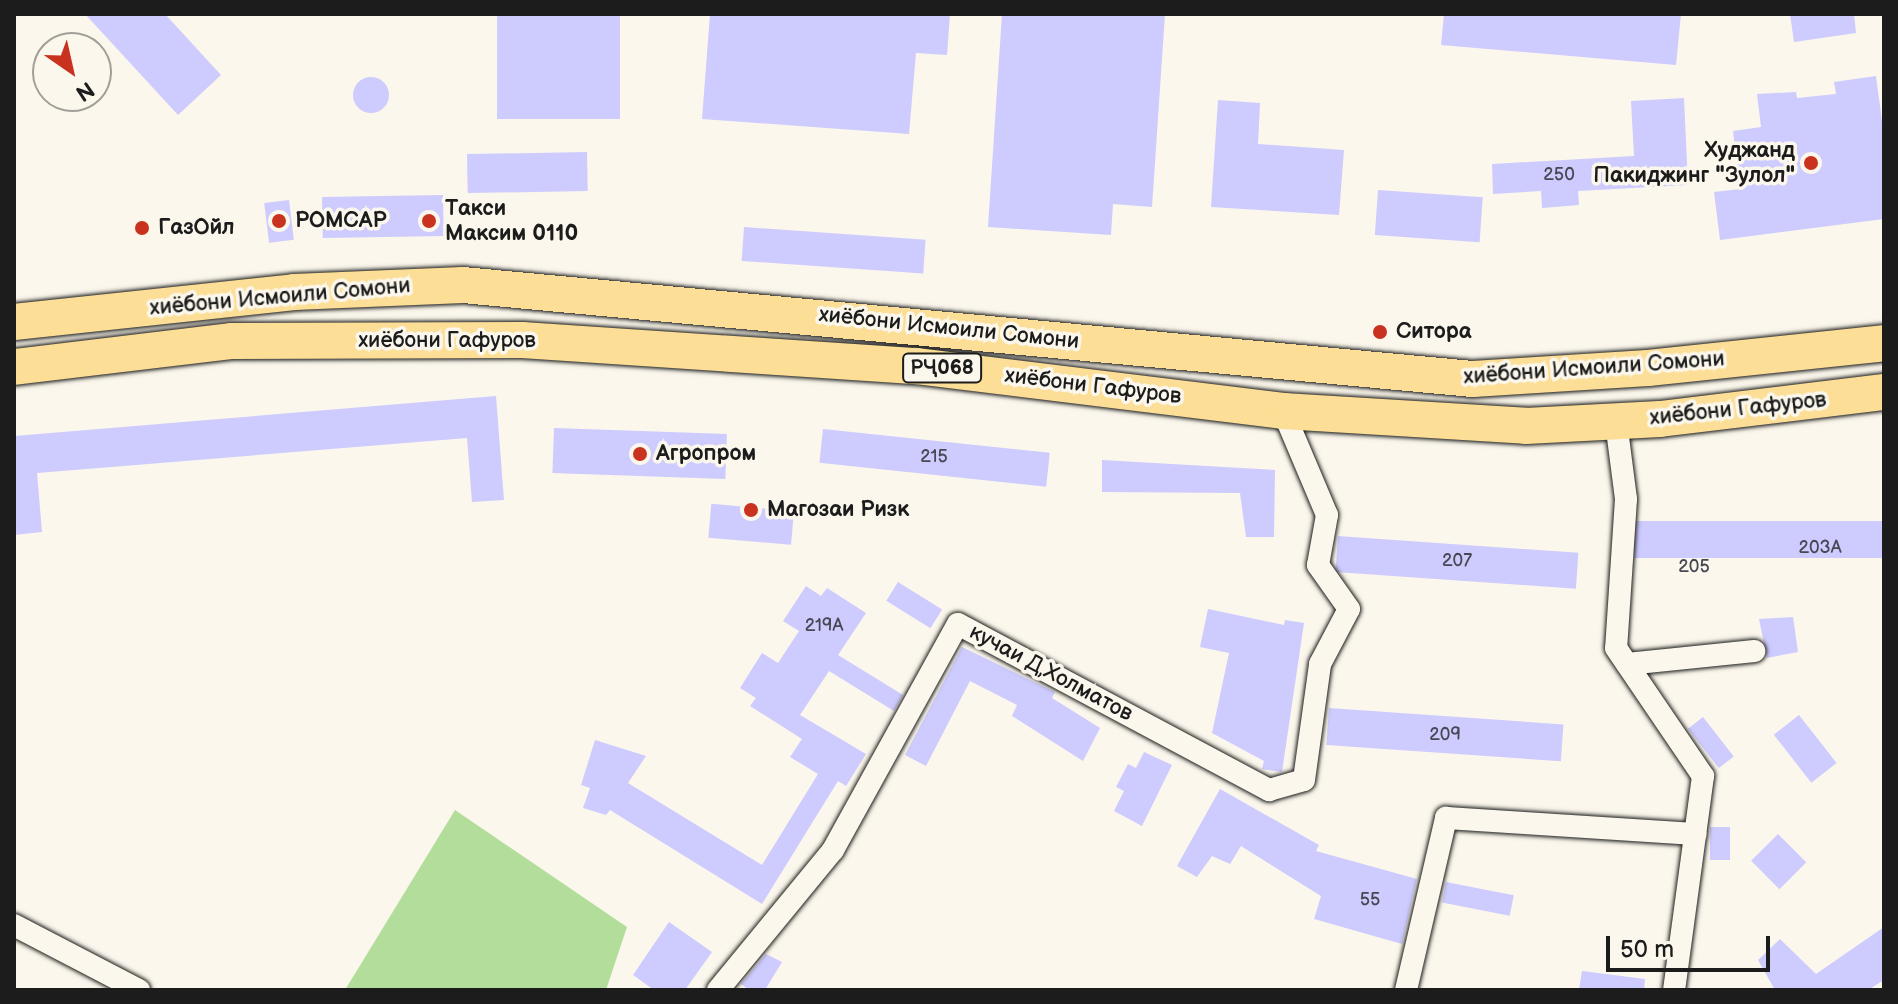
<!DOCTYPE html>
<meta charset="utf-8">
<style>
body{margin:0}
#map{position:relative;width:1898px;height:1004px;overflow:hidden;background:#fbf7ec;font-family:"Balsamiq Sans",sans-serif}
div>[style]{position:absolute}
.green>*{inset:0;background:#b3dd9b}
.building>*{inset:0;background:#cecbfe;transform-origin:0 0}
.round{border-radius:50%}
.roads{filter:drop-shadow(0 0 2px #1c1c1c) drop-shadow(0 0 2px #1c1c1c)}
.minor>*{height:22px;margin:-11px;padding:0 11px;transform-origin:11px;border-radius:11px;background:#fbf7ec}
.trunk>*{height:36px;margin:-18px;padding:0 18px;transform-origin:18px;border-radius:18px;background:#fcde96}
.dots>*{width:22px;height:22px;translate:-50% -50%;box-sizing:border-box;border:4px solid #fbf7ec;border-radius:50%}
span{translate:-50% -50%;white-space:nowrap;text-align:center;line-height:1.15;-webkit-text-stroke:7px #fbf7ec;paint-order:stroke}
.number-label{font-size:18px;color:#484854}
.number-label span{-webkit-text-stroke-width:0}
.shield-label span{padding:2px 6px;background:#fbf7ec;border:2px solid;border-radius:6px;-webkit-text-stroke-width:0}
.shield-label{font-size:20px;color:#1c1c1c;font-weight:700}
.poi-label{font-size:22px;color:#1c1c1c;font-weight:700}
.right{translate:-100% -50%;text-align:right}
.left{translate:0 -50%;text-align:left}
.street-label{font-size:22px;color:#1c1c1c}
.frame{position:absolute;inset:0;border:16px solid #1c1c1c;pointer-events:none}
.north{position:absolute;left:32px;top:32px;width:80px;height:80px;box-sizing:border-box;background:#fbf7ec;border:2px solid #a29f99;border-radius:50%;rotate:146deg;font-size:22px;font-weight:700;line-height:32px;text-align:center;color:#1c1c1c}
.north::after{content:'';display:block;margin:auto;width:28px;height:36px;background:#c8321e;clip-path:polygon(50% 0,100% 100%,50% 72%,0 100%)}
.scale{position:absolute;left:1606px;top:936px;width:164px;height:36px;box-sizing:border-box;border:4px solid #1c1c1c;border-top:0;padding-left:10px;font-size:24px;line-height:28px;white-space:nowrap;color:#1c1c1c;-webkit-text-stroke:6px #fbf7ec;paint-order:stroke}
</style>
<div id="map">
<div class="green">
<div style="clip-path:polygon(455px 810px,627px 927px,606px 990px,345px 990px)"></div>
</div>
<div class="building">
<div style="clip-path:polygon(85px 14px,165px 14px,221px 75px,178px 115px)"></div>
<div style="left:497px;top:14px;width:123px;height:105px"></div>
<div style="clip-path:polygon(710px 14px,950px 14px,947px 55px,916px 53px,909px 134px,702px 119px)"></div>
<div style="clip-path:polygon(1002px 14px,1165px 14px,1152px 207px,1113px 204px,1111px 235px,988px 227px)"></div>
<div style="clip-path:polygon(1444px 14px,1681px 14px,1676px 65px,1441px 45px)"></div>
<div style="clip-path:polygon(1790px 14px,1854px 14px,1856px 33px,1794px 42px)"></div>
<div style="clip-path:polygon(1876px 76px,1884px 136px,1884px 219px,1720px 240px,1714px 192px,1740px 189px,1733px 131px,1761px 127px,1757px 94px,1796px 92px,1797px 98px,1836px 94px,1834px 82px)"></div>
<div class="round" style="left:353px;top:77px;width:36px;height:36px"></div>
<div style="clip-path:polygon(1684px 98px,1688px 185px,1578px 191px,1579px 205px,1542px 208px,1541px 191px,1493px 194px,1492px 164px,1634px 156px,1631px 101px)"></div>
<div style="clip-path:polygon(1218px 100px,1260px 103px,1258px 144px,1344px 150px,1339px 215px,1211px 207px)"></div>
<div style="left:587px;top:152px;width:39px;height:120px;rotate:89deg"></div>
<div style="left:1378px;top:190px;width:105px;height:45px;rotate:4deg"></div>
<div style="left:443px;top:195px;width:41px;height:121px;rotate:89deg"></div>
<div style="left:289px;top:200px;width:40px;height:25px;rotate:83deg"></div>
<div style="left:744px;top:227px;width:182px;height:34px;rotate:4deg"></div>
<div style="clip-path:polygon(496px 396px,504px 500px,472px 502px,467px 438px,37px 473px,42px 532px,14px 535px,14px 436px)"></div>
<div style="left:554px;top:428px;width:173px;height:45px;rotate:2deg"></div>
<div style="left:823px;top:429px;width:228px;height:34px;rotate:6deg"></div>
<div style="clip-path:polygon(1102px 460px,1275px 470px,1274px 537px,1246px 537px,1240px 493px,1102px 492px)"></div>
<div style="left:794px;top:511px;width:34px;height:83px;rotate:95deg"></div>
<div style="left:1884px;top:521px;width:37px;height:250px;rotate:90deg"></div>
<div style="left:1338px;top:536px;width:241px;height:36px;rotate:4deg"></div>
<div style="left:898px;top:582px;width:52px;height:22px;rotate:32deg"></div>
<div style="clip-path:polygon(806px 586px,821px 596px,827px 588px,866px 613px,838px 655px,903px 695px,894px 711px,829px 671px,800px 715px,866px 754px,846px 786px,838px 781px,762px 904px,610px 810px,606px 815px,583px 808px,590px 788px,581px 785px,595px 740px,646px 756px,628px 783px,762px 865px,818px 774px,790px 757px,802px 739px,750px 706px,756px 698px,740px 688px,762px 653px,778px 663px,799px 631px,783px 621px)"></div>
<div style="clip-path:polygon(1208px 609px,1284px 625px,1285px 620px,1304px 623px,1282px 772px,1262px 769px,1264px 761px,1212px 733px,1229px 653px,1200px 647px)"></div>
<div style="clip-path:polygon(1793px 617px,1798px 652px,1767px 658px,1759px 619px)"></div>
<div style="clip-path:polygon(962px 647px,1055px 692px,1052px 698px,1100px 728px,1083px 761px,1012px 716px,1017px 705px,970px 681px,926px 766px,905px 755px)"></div>
<div style="left:1329px;top:708px;width:235px;height:37px;rotate:4deg"></div>
<div style="left:1799px;top:715px;width:61px;height:32px;rotate:52deg"></div>
<div style="left:1703px;top:717px;width:50px;height:19px;rotate:52deg"></div>
<div style="clip-path:polygon(1144px 752px,1172px 765px,1142px 826px,1114px 811px,1124px 791px,1116px 787px,1128px 764px,1136px 768px)"></div>
<div style="clip-path:polygon(1220px 789px,1319px 845px,1316px 851px,1417px 879px,1402px 944px,1314px 919px,1321px 896px,1241px 846px,1230px 864px,1212px 856px,1197px 877px,1177px 866px)"></div>
<div style="left:1710px;top:827px;width:20px;height:33px"></div>
<div style="left:1778px;top:834px;width:40px;height:38px;rotate:45deg"></div>
<div style="left:1446px;top:882px;width:69px;height:21px;rotate:11deg"></div>
<div style="clip-path:polygon(669px 922px,712px 952px,685px 990px,654px 990px,633px 975px)"></div>
<div style="clip-path:polygon(1884px 927px,1884px 980px,1868px 990px,1775px 990px,1758px 960px,1780px 939px,1816px 974px)"></div>
<div style="clip-path:polygon(766px 954px,782px 962px,765px 990px,749px 990px,741px 984px)"></div>
<div style="clip-path:polygon(1582px 971px,1645px 979px,1644px 990px,1579px 990px)"></div>
</div>
<div class="roads">
<div class="minor">
<div style="left:1616px;top:422px;width:78px;rotate:82.6deg"></div>
<div style="left:1626px;top:499px;width:149px;rotate:93.8deg"></div>
<div style="left:1616px;top:648px;width:155px;rotate:55.8deg"></div>
<div style="left:1703px;top:776px;width:216px;rotate:97.7deg"></div>
<div style="left:1627px;top:664px;width:128px;rotate:-5.8deg"></div>
<div style="left:14px;top:925px;width:141px;rotate:27.5deg"></div>
<div style="left:718px;top:990px;width:181px;rotate:-50.6deg"></div>
<div style="left:833px;top:850px;width:258px;rotate:-61.1deg"></div>
<div style="left:958px;top:624px;width:353px;rotate:28.1deg"></div>
<div style="left:1269px;top:790px;width:36px;rotate:-16deg"></div>
<div style="left:1304px;top:780px;width:117px;rotate:-82.1deg"></div>
<div style="left:1320px;top:664px;width:62px;rotate:-62.2deg"></div>
<div style="left:1349px;top:609px;width:54px;rotate:-125.2deg"></div>
<div style="left:1318px;top:565px;width:51px;rotate:-79.8deg"></div>
<div style="left:1327px;top:515px;width:113px;rotate:-112.9deg"></div>
<div style="left:1406px;top:990px;width:177px;rotate:-76.9deg"></div>
<div style="left:1446px;top:818px;width:250px;rotate:3.7deg"></div>
</div>
<div class="trunk">
<div style="left:14px;top:322px;width:282px;rotate:-6.1deg"></div>
<div style="left:294px;top:292px;width:169px;rotate:-2.4deg"></div>
<div style="left:463px;top:285px;width:1014px;rotate:5.32deg"></div>
<div style="left:1473px;top:379px;width:175px;rotate:-3.6deg"></div>
<div style="left:1648px;top:368px;width:237px;rotate:-6deg"></div>
<div style="left:14px;top:367px;width:220px;rotate:-6.8deg"></div>
<div style="left:232px;top:341px;width:290px;rotate:-0.2deg"></div>
<div style="left:522px;top:340px;width:396px;rotate:3.8deg"></div>
<div style="left:917px;top:366px;width:369px;rotate:7deg"></div>
<div style="left:1283px;top:411px;width:243px;rotate:3.5deg"></div>
<div style="left:1526px;top:426px;width:134px;rotate:-3deg"></div>
<div style="left:1660px;top:419px;width:226px;rotate:-6.9deg"></div>
</div>
</div>
<div class="dots">
<div style="left:1811px;top:163px;background:#c8321e"></div>
<div style="left:279px;top:221px;background:#c8321e"></div>
<div style="left:429px;top:221px;background:#c8321e"></div>
<div style="left:142px;top:228px;background:#c8321e"></div>
<div style="left:1380px;top:332px;background:#c8321e"></div>
<div style="left:640px;top:454px;background:#c8321e"></div>
<div style="left:751px;top:510px;background:#c8321e"></div>
</div>
<div class="number-label">
<span style="left:1559px;top:175px">250</span>
<span style="left:934px;top:457px">215</span>
<span style="left:1820px;top:548px">203А</span>
<span style="left:1457px;top:561px">207</span>
<span style="left:1694px;top:567px">205</span>
<span style="left:824px;top:626px">219А</span>
<span style="left:1445px;top:735px">209</span>
<span style="left:1370px;top:900px">55</span>
</div>
<div class="shield-label">
<span style="left:942px;top:368px">РҶ068</span>
</div>
<div class="poi-label">
<span class="right" style="left:1795px;top:163px">Худжанд<br>Пакиджинг "Зулол"</span>
<span class="left" style="left:445px;top:221px">Такси<br>Максим 0110</span>
<span class="left" style="left:295px;top:221px">РОМСАР</span>
<span class="left" style="left:158px;top:228px">ГазОйл</span>
<span class="left" style="left:1396px;top:332px">Ситора</span>
<span class="left" style="left:656px;top:454px">Агропром</span>
<span class="left" style="left:767px;top:510px">Магозаи Ризк</span>
</div>
<div class="street-label">
<span style="left:280px;top:297px;rotate:-5deg">хиёбони Исмоили Сомони</span>
<span style="left:949px;top:328px;rotate:6deg">хиёбони Исмоили Сомони</span>
<span style="left:447px;top:341px">хиёбони Гафуров</span>
<span style="left:1594px;top:368px;rotate:-4deg">хиёбони Исмоили Сомони</span>
<span style="left:1093px;top:386px;rotate:7deg">хиёбони Гафуров</span>
<span style="left:1738px;top:409px;rotate:-6deg">хиёбони Гафуров</span>
<span style="left:1051px;top:673px;rotate:28deg">кучаи Д,Холматов</span>
</div>
<div class="frame"></div>
<div class="north">N</div>
<div class="scale">50 m</div>
</div>
